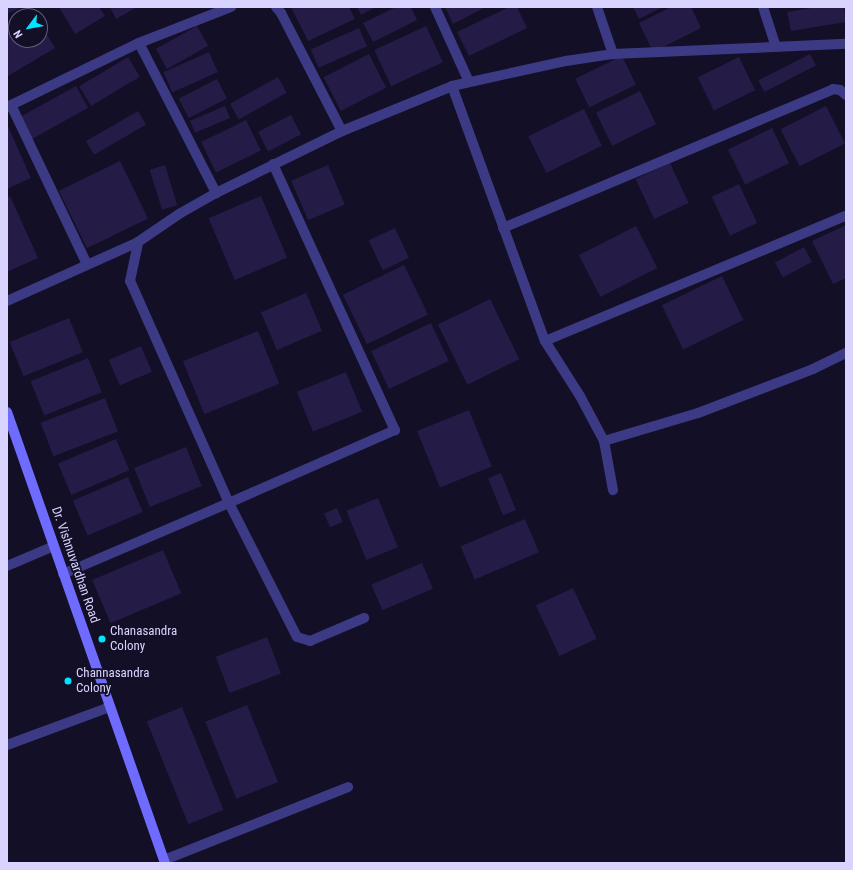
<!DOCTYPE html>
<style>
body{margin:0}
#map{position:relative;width:853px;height:870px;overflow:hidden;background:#130f26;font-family:"Roboto Condensed",sans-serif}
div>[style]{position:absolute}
.building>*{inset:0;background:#241b47;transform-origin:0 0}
.service>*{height:10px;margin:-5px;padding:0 5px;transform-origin:5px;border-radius:5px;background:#3d3a85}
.minor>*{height:10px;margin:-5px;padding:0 5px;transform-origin:5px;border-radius:5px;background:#3d3a85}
.secondary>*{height:10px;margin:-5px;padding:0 5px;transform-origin:5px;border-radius:5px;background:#6f6bff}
.dots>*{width:11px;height:11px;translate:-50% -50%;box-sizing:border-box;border:2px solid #130f26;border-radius:50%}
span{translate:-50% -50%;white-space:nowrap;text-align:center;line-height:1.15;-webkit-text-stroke:3.5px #130f26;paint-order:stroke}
.street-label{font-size:13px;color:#d9d4ff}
.poi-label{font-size:13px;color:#d9d4ff}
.left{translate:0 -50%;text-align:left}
.frame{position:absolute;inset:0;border:8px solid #d9d4ff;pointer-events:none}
.north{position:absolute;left:8px;top:8px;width:40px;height:40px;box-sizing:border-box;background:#130f26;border:1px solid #625e7d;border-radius:50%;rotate:238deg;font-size:11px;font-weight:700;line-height:16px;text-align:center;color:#d9d4ff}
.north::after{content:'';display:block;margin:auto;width:14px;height:18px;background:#00e5ff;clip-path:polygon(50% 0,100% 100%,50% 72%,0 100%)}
</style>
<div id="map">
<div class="building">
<div style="clip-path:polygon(7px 7px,22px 7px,7px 14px)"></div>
<div style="clip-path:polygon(59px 7px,99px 7px,105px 16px,75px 34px)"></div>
<div style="clip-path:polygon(110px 7px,137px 7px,116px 19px)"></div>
<div style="clip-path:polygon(291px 7px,349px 7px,355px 19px,308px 41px)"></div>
<div style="clip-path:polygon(357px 7px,376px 7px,361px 15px)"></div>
<div style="clip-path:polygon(396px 7px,411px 7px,417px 20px,373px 42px,363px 23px)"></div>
<div style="clip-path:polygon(445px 7px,486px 7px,453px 24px)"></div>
<div style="clip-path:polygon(509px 7px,517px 7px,527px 28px,469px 56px,457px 32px)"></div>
<div style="clip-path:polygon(633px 7px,663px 7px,639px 19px)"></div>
<div style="clip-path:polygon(671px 7px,691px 7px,701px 28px,653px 52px,639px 23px)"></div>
<div style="clip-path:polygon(817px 7px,844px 7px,846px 22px,791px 31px,787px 12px)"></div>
<div style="clip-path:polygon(32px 10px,36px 16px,21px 16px)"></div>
<div style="clip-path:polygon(16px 19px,16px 40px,40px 40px,40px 23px,55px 48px,8px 76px,7px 24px)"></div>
<div style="left:197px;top:26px;width:23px;height:47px;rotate:61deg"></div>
<div style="left:426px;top:26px;width:40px;height:57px;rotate:65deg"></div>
<div style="left:359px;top:28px;width:20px;height:53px;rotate:66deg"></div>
<div style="left:209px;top:52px;width:22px;height:50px;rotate:66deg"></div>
<div style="left:369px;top:54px;width:38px;height:51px;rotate:63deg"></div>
<div style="left:810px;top:54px;width:13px;height:58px;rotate:63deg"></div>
<div style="left:622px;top:56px;width:32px;height:52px;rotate:64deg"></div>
<div style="left:128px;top:57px;width:23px;height:57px;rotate:59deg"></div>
<div style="left:739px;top:57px;width:37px;height:46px;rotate:64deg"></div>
<div style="left:278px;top:77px;width:18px;height:55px;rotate:61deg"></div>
<div style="left:217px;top:79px;width:22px;height:43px;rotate:63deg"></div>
<div style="left:76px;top:86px;width:25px;height:64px;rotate:61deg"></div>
<div style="left:640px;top:91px;width:37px;height:49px;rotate:64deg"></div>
<div style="left:225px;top:106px;width:13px;height:38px;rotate:67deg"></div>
<div style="left:826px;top:106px;width:42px;height:51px;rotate:63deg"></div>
<div style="left:584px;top:109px;width:41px;height:62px;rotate:64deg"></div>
<div style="left:138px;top:111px;width:16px;height:60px;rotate:60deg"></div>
<div style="left:291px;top:115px;width:22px;height:37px;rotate:63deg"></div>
<div style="left:246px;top:120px;width:34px;height:50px;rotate:64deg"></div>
<div style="clip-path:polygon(7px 124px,31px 178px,7px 189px)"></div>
<div style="left:772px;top:128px;width:39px;height:49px;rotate:64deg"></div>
<div style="left:120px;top:161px;width:64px;height:68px;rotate:64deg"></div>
<div style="left:670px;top:163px;width:44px;height:38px;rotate:65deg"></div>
<div style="left:165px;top:165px;width:42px;height:16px;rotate:73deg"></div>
<div style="left:328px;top:165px;width:43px;height:40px;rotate:67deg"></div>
<div style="left:739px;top:184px;width:43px;height:30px;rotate:65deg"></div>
<div style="clip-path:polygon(10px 196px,38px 258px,7px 272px,7px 198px)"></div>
<div style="left:261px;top:196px;width:67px;height:57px;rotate:67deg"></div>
<div style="clip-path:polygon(846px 225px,846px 278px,833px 284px,812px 241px)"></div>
<div style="left:636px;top:226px;width:47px;height:64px;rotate:63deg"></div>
<div style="left:395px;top:228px;width:33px;height:29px;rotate:65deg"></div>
<div style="left:804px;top:247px;width:17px;height:33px;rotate:62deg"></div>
<div style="left:404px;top:265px;width:55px;height:68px;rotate:64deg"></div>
<div style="left:722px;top:276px;width:49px;height:67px;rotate:64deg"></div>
<div style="left:306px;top:293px;width:41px;height:49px;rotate:67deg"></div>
<div style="left:490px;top:299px;width:67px;height:58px;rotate:64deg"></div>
<div style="left:69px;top:318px;width:37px;height:64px;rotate:68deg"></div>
<div style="left:431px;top:323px;width:42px;height:66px;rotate:65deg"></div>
<div style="left:258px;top:331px;width:57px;height:81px;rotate:68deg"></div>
<div style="left:141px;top:346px;width:28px;height:35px;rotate:67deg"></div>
<div style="left:88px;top:358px;width:37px;height:62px;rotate:68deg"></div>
<div style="left:346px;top:372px;width:43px;height:53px;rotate:68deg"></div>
<div style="left:105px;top:398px;width:36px;height:69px;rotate:69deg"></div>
<div style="left:469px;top:410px;width:61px;height:56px;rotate:68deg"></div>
<div style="left:116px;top:439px;width:34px;height:63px;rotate:67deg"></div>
<div style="left:186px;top:447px;width:42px;height:56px;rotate:68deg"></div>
<div style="left:501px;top:473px;width:40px;height:14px;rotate:68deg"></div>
<div style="left:128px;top:477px;width:38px;height:60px;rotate:67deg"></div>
<div style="left:378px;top:498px;width:53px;height:34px;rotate:68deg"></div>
<div style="left:337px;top:508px;width:15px;height:14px;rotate:67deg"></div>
<div style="left:525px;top:519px;width:36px;height:70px;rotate:67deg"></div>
<div style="left:163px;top:550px;width:47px;height:77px;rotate:67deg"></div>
<div style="left:422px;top:563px;width:28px;height:55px;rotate:67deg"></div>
<div style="left:573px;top:588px;width:56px;height:41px;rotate:65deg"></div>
<div style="left:267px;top:637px;width:39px;height:55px;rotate:69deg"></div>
<div style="left:247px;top:705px;width:83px;height:45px;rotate:68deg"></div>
<div style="left:182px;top:707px;width:111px;height:38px;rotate:68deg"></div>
</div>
<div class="service">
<div style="left:164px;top:860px;width:198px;rotate:-21.6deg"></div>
</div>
<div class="minor">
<div style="left:276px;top:7px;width:8px;rotate:50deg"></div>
<div style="left:281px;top:13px;width:133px;rotate:62.7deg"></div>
<div style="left:435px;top:7px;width:82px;rotate:65.6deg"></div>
<div style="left:597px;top:7px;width:50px;rotate:71.2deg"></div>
<div style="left:763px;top:7px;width:42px;rotate:72deg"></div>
<div style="left:139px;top:43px;width:169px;rotate:62.8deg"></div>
<div style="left:452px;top:86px;width:117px;rotate:-12.4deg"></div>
<div style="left:566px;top:61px;width:48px;rotate:-8.5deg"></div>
<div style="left:613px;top:54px;width:233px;rotate:-2.5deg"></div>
<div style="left:11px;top:105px;width:176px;rotate:64.5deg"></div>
<div style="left:7px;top:107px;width:147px;rotate:-25.9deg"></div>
<div style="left:139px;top:43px;width:99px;rotate:-21.4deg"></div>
<div style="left:273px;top:164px;width:293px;rotate:65.4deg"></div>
<div style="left:395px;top:430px;width:181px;rotate:156.3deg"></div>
<div style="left:229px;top:503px;width:150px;rotate:63.1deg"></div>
<div style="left:297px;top:637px;width:14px;rotate:17deg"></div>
<div style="left:310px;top:641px;width:59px;rotate:-23.1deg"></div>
<div style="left:503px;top:228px;width:358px;rotate:-22.8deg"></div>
<div style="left:833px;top:89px;width:7px;rotate:8deg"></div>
<div style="left:840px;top:90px;width:8px;rotate:40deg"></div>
<div style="left:7px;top:301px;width:144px;rotate:-24.2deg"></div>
<div style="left:545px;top:341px;width:65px;rotate:57.5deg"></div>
<div style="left:580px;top:396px;width:51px;rotate:61.9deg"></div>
<div style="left:604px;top:441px;width:50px;rotate:79.6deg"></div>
<div style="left:604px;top:441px;width:98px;rotate:-16.6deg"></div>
<div style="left:698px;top:413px;width:123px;rotate:-20.9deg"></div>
<div style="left:813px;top:369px;width:37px;rotate:-26deg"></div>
<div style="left:7px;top:566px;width:51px;rotate:-23.1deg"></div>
<div style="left:63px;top:574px;width:181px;rotate:-23.2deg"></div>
<div style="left:229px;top:503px;width:243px;rotate:-114deg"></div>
<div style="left:130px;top:281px;width:40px;rotate:-78deg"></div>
<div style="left:138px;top:242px;width:50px;rotate:-34.3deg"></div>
<div style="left:179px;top:214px;width:43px;rotate:-29.6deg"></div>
<div style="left:216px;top:193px;width:140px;rotate:-26.2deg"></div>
<div style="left:342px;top:131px;width:119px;rotate:-22.2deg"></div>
<div style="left:452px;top:86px;width:271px;rotate:70deg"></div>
<div style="left:545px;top:341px;width:326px;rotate:-22.6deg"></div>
<div style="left:7px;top:745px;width:110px;rotate:-20.3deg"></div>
</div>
<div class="secondary">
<div style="left:7px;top:412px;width:478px;rotate:70.7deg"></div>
</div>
<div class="dots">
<div style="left:102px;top:639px;background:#00e5ff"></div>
<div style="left:68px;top:681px;background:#00e5ff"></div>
</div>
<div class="street-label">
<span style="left:75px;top:565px;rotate:71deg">Dr. Vishnuvardhan Road</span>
</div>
<div class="poi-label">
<span class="left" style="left:110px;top:639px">Chanasandra<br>Colony</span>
<span class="left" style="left:76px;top:681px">Channasandra<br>Colony</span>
</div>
<div class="frame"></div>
<div class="north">N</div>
</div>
